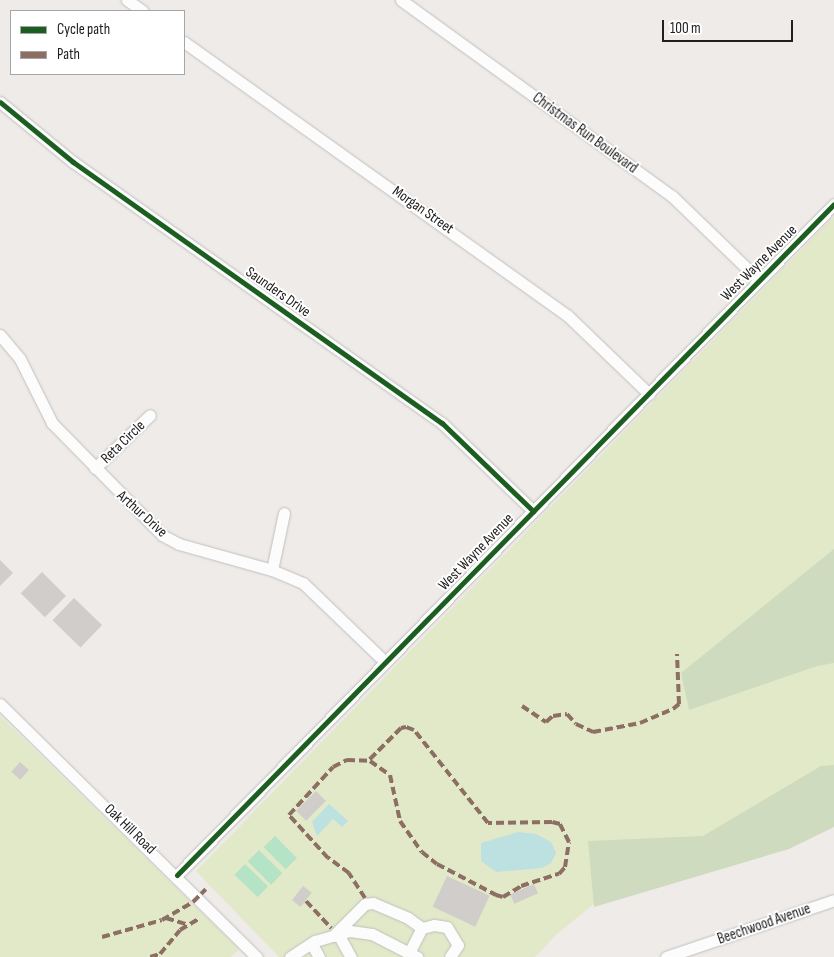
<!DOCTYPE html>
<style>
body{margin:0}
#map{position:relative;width:834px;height:957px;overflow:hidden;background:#eeebe8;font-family:"Sofia Sans Condensed",sans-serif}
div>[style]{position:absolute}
.grass>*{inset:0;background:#e1e9c8}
.forest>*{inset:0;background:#cfdbbe}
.pitch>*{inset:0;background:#b5e3c5;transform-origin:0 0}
.water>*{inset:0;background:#bde0e0}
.building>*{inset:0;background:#d1cdcb;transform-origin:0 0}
.roads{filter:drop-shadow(0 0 1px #c1c0bf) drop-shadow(0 0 1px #c1c0bf)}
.minor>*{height:11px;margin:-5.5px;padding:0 5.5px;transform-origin:5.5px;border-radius:5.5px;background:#fcfcfc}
.quiet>*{height:4px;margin-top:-2px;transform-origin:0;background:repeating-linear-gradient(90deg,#8d6e63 0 8px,transparent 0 12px)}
.cycleway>*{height:5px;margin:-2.5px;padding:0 2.5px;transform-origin:2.5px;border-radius:2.5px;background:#1b5e20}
span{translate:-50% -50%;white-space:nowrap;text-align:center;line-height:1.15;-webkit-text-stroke:4px #fff;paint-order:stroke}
.street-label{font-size:15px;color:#202020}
.legend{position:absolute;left:10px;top:10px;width:175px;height:65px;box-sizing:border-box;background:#fff;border:1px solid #a6a6a6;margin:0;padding:6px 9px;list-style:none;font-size:15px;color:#202020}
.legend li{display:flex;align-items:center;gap:10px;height:25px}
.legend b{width:25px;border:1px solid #a6a6a6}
.scale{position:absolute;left:662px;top:20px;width:131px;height:22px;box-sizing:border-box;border:2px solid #202020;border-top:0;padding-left:6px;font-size:15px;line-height:18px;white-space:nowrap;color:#202020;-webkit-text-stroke:4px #fff;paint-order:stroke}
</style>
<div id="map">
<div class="grass">
<div style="clip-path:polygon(834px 216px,834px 806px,634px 871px,557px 934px,535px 957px,279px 957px,196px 871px)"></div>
<div style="clip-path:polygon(0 716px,239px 949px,231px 957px,0 957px)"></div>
</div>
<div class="forest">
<div style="clip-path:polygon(834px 549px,834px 663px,817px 666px,689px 710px,681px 673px)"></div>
<div style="clip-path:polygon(834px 765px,834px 827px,789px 849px,594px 907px,588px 841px,703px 836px,821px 766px)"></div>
</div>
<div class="pitch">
<div style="left:275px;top:836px;width:31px;height:16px;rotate:45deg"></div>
<div style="left:259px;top:850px;width:33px;height:16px;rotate:45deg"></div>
<div style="left:245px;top:864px;width:32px;height:15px;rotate:44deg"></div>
</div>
<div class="water">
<div style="clip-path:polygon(329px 804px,348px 821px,342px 827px,333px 819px,317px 836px,312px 822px)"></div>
<div style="clip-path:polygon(518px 832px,536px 834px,551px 842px,556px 853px,551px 863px,542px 868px,496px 872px,481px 861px,481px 843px)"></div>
</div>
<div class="building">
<div style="clip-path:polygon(0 560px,13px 573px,0 586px)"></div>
<div style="left:42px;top:572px;width:34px;height:30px;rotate:45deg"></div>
<div style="left:74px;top:598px;width:39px;height:31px;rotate:44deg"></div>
<div style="left:20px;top:762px;width:12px;height:13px;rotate:42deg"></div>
<div style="left:316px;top:791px;width:14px;height:28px;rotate:45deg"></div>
<div style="left:447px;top:876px;width:47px;height:34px;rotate:25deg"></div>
<div style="left:534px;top:884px;width:10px;height:26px;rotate:66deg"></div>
<div style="left:303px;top:886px;width:11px;height:18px;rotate:38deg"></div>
</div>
<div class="roads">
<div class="minor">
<div style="left:127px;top:0;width:19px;rotate:35deg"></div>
<div style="left:401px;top:0;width:334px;rotate:35.9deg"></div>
<div style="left:672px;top:196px;width:120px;rotate:44deg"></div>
<div style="left:184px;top:42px;width:470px;rotate:35.5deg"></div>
<div style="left:567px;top:315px;width:114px;rotate:43.9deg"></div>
<div style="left:0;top:102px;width:94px;rotate:39.4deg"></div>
<div style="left:73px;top:162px;width:452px;rotate:35.3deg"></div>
<div style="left:442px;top:423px;width:127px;rotate:44deg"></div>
<div style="left:0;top:335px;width:31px;rotate:50deg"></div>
<div style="left:20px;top:359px;width:72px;rotate:63.4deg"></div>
<div style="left:52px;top:423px;width:157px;rotate:45.5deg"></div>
<div style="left:162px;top:535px;width:19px;rotate:28deg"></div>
<div style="left:179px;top:544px;width:97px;rotate:15.6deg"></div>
<div style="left:272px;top:570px;width:34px;rotate:23deg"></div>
<div style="left:303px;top:583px;width:114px;rotate:43.9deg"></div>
<div style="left:95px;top:468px;width:76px;rotate:-43.9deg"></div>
<div style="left:272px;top:570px;width:58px;rotate:-78.1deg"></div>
<div style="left:0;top:704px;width:361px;rotate:44.6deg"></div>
<div style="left:177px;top:875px;width:939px;rotate:-45.6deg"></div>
<div style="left:338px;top:934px;width:26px;rotate:61deg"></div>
<div style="left:333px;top:936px;width:45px;rotate:-45deg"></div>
<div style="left:365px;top:904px;width:8px;rotate:-7deg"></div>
<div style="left:373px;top:903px;width:38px;rotate:23deg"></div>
<div style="left:408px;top:918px;width:17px;rotate:36deg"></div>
<div style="left:422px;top:928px;width:12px;rotate:-14deg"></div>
<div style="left:434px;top:925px;width:13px;rotate:9deg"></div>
<div style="left:447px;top:927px;width:21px;rotate:59deg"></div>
<div style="left:458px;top:945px;width:14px;rotate:124deg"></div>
<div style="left:314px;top:948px;width:10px;rotate:61deg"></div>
<div style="left:409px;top:953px;width:28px;rotate:-63deg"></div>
<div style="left:290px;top:957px;width:30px;rotate:-33deg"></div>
<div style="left:315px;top:941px;width:36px;rotate:-16deg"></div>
<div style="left:350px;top:931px;width:22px;rotate:8deg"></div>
<div style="left:372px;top:934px;width:51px;rotate:27.1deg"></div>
<div style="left:666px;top:957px;width:177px;rotate:-18.7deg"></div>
</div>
</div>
<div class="quiet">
<div style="left:522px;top:706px;width:29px;rotate:34deg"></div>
<div style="left:546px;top:722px;width:9px;rotate:-41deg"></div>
<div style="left:553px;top:716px;width:14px;rotate:-8deg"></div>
<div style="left:567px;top:714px;width:13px;rotate:48deg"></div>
<div style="left:576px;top:724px;width:19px;rotate:25deg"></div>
<div style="left:593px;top:732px;width:48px;rotate:-10.8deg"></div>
<div style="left:640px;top:723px;width:36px;rotate:-23deg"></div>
<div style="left:673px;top:709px;width:8px;rotate:-40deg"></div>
<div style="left:679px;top:704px;width:50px;rotate:-92.3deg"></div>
<div style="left:365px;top:898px;width:30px;rotate:-123deg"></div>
<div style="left:349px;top:873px;width:26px;rotate:-144deg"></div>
<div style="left:328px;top:858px;width:58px;rotate:-132.2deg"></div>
<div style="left:289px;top:815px;width:65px;rotate:-47.5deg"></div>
<div style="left:333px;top:767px;width:16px;rotate:-27deg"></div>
<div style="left:347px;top:760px;width:23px;rotate:2deg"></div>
<div style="left:370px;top:761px;width:24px;rotate:35deg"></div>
<div style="left:390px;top:775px;width:47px;rotate:77.7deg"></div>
<div style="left:400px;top:821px;width:38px;rotate:55deg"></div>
<div style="left:422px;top:852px;width:19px;rotate:39deg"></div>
<div style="left:437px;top:864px;width:67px;rotate:27.7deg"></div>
<div style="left:496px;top:895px;width:7px;rotate:16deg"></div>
<div style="left:503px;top:897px;width:21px;rotate:-31deg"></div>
<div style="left:521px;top:886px;width:40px;rotate:-18deg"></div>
<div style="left:559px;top:874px;width:9px;rotate:-49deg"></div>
<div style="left:565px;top:867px;width:25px;rotate:-81deg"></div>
<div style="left:569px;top:842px;width:20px;rotate:-117deg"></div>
<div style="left:560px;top:824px;width:8px;rotate:-166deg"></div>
<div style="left:552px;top:822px;width:64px;rotate:179.1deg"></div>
<div style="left:488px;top:823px;width:119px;rotate:-128.5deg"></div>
<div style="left:414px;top:730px;width:9px;rotate:-159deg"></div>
<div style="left:406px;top:727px;width:5px;rotate:169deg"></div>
<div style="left:401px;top:728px;width:47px;rotate:135deg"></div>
<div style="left:306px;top:901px;width:37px;rotate:47deg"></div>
<div style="left:166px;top:918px;width:21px;rotate:17deg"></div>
<div style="left:102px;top:937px;width:62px;rotate:-15.8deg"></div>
<div style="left:162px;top:920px;width:36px;rotate:-30deg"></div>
<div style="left:193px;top:902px;width:18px;rotate:-45deg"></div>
<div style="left:150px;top:957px;width:10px;rotate:-17deg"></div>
<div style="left:160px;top:954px;width:31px;rotate:-50deg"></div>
<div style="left:180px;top:930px;width:21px;rotate:-31deg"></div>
</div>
<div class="cycleway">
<div style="left:0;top:102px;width:94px;rotate:39.4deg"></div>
<div style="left:73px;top:162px;width:452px;rotate:35.3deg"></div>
<div style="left:442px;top:423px;width:127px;rotate:44deg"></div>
<div style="left:177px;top:875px;width:939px;rotate:-45.6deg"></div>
</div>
<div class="street-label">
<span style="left:585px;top:133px;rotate:36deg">Christmas Run Boulevard</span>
<span style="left:423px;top:210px;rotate:35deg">Morgan Street</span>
<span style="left:759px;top:263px;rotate:-45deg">West Wayne Avenue</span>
<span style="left:278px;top:292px;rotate:35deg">Saunders Drive</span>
<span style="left:123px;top:442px;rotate:-44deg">Reta Circle</span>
<span style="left:142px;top:514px;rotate:42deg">Arthur Drive</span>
<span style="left:476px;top:552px;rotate:-46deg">West Wayne Avenue</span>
<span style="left:130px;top:829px;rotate:44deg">Oak Hill Road</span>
<span style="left:764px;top:924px;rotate:-19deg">Beechwood Avenue</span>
</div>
<ul class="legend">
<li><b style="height:6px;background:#1b5e20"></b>Cycle path</li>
<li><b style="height:6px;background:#8d6e63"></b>Path</li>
</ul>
<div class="scale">100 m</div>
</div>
